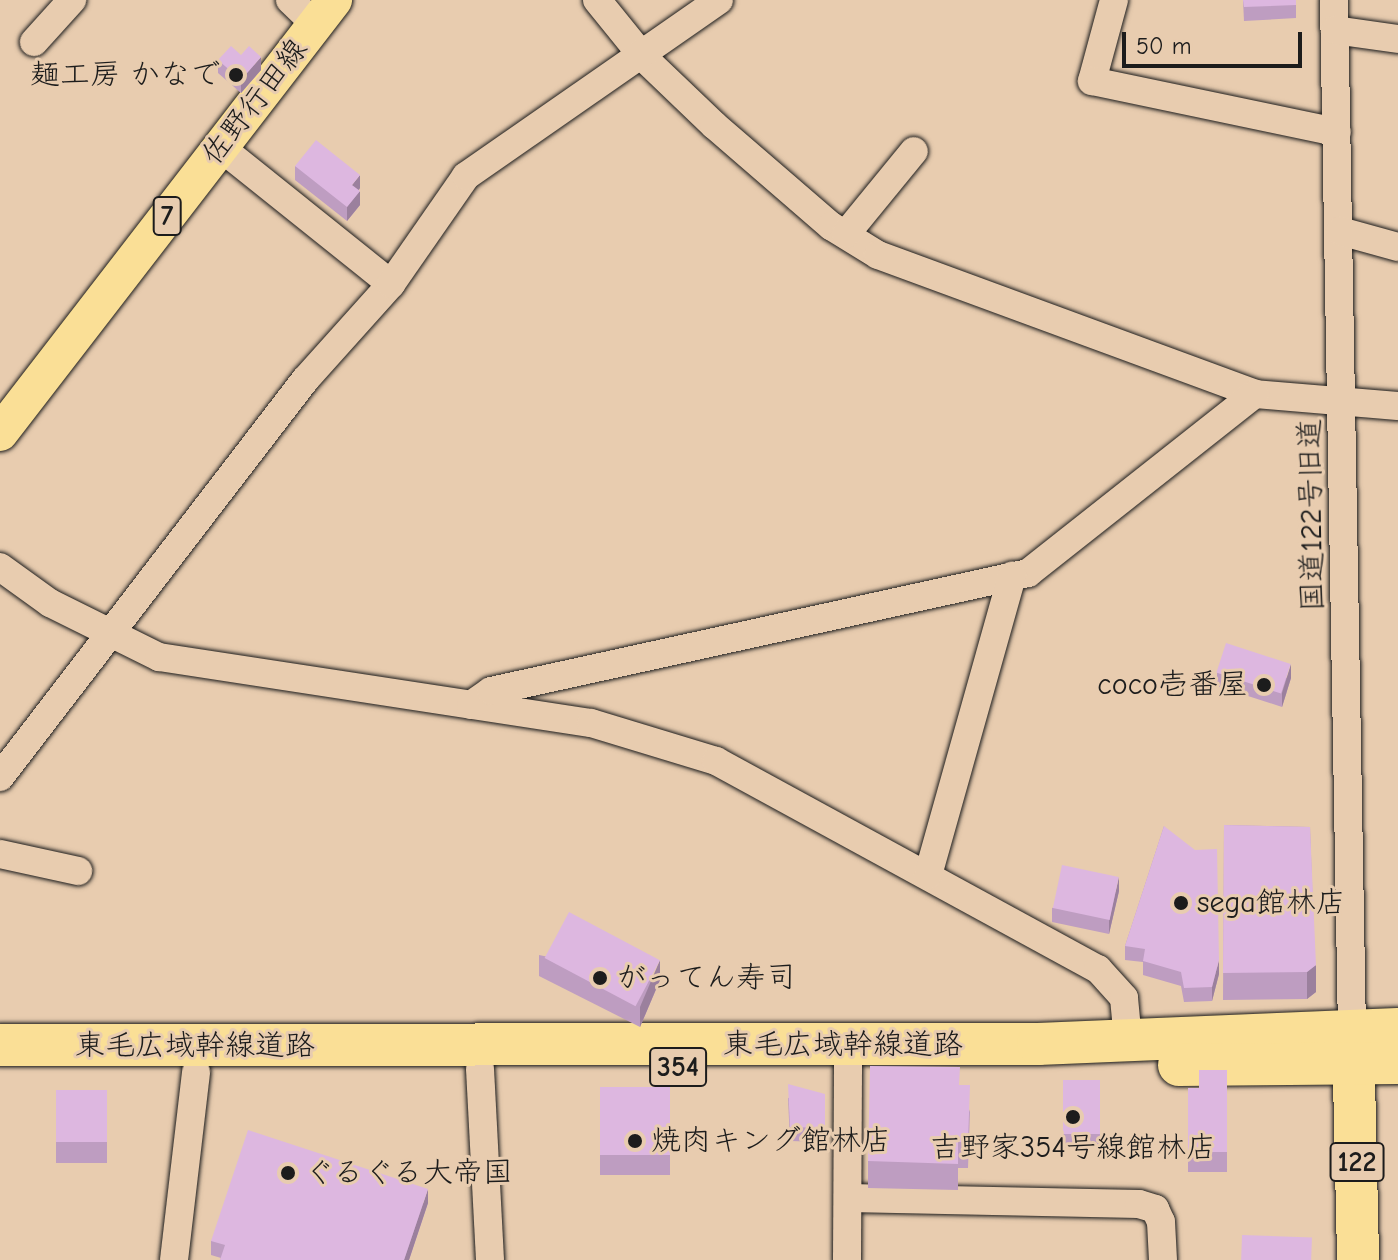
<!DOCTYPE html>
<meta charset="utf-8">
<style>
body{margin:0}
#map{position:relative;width:1398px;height:1260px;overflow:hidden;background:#e8ccaf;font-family:"Comic Neue","Klee One",sans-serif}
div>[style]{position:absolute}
.roads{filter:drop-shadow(0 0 2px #1c1c1c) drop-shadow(0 0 2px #1c1c1c)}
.minor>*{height:28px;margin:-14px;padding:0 14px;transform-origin:14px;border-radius:14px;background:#e8ccaf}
.major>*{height:36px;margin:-18px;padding:0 18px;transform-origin:18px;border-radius:18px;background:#fadf96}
.highway>*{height:42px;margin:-21px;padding:0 21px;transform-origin:21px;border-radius:21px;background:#fadf96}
.wall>*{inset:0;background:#be9dc1;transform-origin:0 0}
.shaded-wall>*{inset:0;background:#9b809d}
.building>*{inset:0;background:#ddb7e0;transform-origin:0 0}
.dots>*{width:22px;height:22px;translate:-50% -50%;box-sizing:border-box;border:4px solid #e8ccaf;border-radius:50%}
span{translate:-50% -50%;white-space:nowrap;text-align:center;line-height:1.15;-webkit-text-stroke:6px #e8ccaf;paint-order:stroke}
.shield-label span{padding:2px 6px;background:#e8ccaf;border:2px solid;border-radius:6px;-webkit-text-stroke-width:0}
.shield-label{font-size:28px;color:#1c1c1c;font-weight:700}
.poi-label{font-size:30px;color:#1c1c1c}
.right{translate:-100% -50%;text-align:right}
.left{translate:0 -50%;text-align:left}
.street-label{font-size:30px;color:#1c1c1c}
.scale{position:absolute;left:1122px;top:32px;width:180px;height:36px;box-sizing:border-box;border:4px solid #1c1c1c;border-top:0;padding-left:10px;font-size:24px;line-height:28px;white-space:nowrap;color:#1c1c1c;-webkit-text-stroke:6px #e8ccaf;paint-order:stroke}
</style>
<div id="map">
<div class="roads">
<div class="minor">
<div style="left:290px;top:0;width:35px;rotate:44deg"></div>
<div style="left:597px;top:0;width:75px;rotate:51deg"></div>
<div style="left:644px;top:58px;width:97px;rotate:43.7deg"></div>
<div style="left:714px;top:125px;width:155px;rotate:40.8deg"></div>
<div style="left:831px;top:226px;width:55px;rotate:31.7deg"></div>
<div style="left:878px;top:255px;width:402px;rotate:20.2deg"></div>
<div style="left:1255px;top:394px;width:144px;rotate:4.8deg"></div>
<div style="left:1114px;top:0;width:84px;rotate:105.2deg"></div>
<div style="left:1092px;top:81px;width:250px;rotate:11.8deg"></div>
<div style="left:1334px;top:0;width:1030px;rotate:89deg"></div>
<div style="left:1335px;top:30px;width:64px;rotate:8.1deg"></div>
<div style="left:34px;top:42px;width:57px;rotate:-47.9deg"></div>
<div style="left:220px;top:147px;width:219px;rotate:38.7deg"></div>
<div style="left:1340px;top:231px;width:60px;rotate:15.4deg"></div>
<div style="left:846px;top:234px;width:107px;rotate:-50.7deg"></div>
<div style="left:0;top:567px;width:62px;rotate:35.8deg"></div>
<div style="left:50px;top:603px;width:122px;rotate:26.4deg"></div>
<div style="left:159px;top:657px;width:437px;rotate:8.7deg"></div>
<div style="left:591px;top:723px;width:131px;rotate:16.9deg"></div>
<div style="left:716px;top:761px;width:435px;rotate:28.6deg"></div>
<div style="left:1098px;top:969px;width:39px;rotate:48deg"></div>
<div style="left:1124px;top:998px;width:42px;rotate:84.6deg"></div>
<div style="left:471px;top:705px;width:24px;rotate:-35deg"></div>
<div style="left:491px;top:691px;width:550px;rotate:-12.39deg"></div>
<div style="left:1028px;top:573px;width:289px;rotate:-38.3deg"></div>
<div style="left:0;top:777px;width:501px;rotate:-52.47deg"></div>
<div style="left:305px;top:380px;width:129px;rotate:-48.1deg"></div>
<div style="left:391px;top:284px;width:131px;rotate:-55.2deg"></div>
<div style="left:466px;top:176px;width:308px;rotate:-34.8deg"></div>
<div style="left:0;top:854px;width:80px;rotate:12.3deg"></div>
<div style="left:928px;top:875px;width:311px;rotate:-74.3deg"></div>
<div style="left:480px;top:1069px;width:191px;rotate:87deg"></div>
<div style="left:848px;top:1198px;width:291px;rotate:1.2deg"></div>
<div style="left:1139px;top:1204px;width:17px;rotate:17deg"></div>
<div style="left:1155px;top:1209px;width:14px;rotate:65deg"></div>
<div style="left:1161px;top:1222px;width:38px;rotate:87deg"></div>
<div style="left:174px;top:1260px;width:189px;rotate:-83.3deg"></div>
<div style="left:847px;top:1260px;width:215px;rotate:-89.7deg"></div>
</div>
<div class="major">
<div style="left:0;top:433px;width:547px;rotate:-52.35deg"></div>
</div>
<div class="highway">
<div style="left:1353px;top:1035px;width:225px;rotate:88.7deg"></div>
<div style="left:0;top:1045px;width:1038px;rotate:-0.06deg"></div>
<div style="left:1038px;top:1044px;width:360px;rotate:-2.4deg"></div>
<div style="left:1179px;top:1065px;width:219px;rotate:-0.5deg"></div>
</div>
</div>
<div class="wall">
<div style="clip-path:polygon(1243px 0,1296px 0,1296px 18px,1244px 21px)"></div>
<div style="clip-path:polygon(241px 55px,261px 70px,241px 93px,218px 73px,218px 60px)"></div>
<div style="clip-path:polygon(295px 166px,360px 188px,359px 190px,360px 205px,347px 221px,295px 180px)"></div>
<div style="clip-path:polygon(1217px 673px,1291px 678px,1282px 707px,1217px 686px)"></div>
<div style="clip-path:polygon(1224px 825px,1310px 827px,1316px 992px,1307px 999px,1223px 1000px)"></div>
<div style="clip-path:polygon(1164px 826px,1219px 974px,1212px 1001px,1184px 1002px,1181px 986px,1143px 975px,1143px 962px,1125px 960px,1125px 946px)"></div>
<div style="clip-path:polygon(1119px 891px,1109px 934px,1052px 922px,1052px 908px)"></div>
<div style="clip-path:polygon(539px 955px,660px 980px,640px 1027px,539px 976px)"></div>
<div style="clip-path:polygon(1227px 1070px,1227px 1172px,1188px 1172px,1188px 1088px,1199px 1088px)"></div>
<div style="left:1063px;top:1080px;width:37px;height:68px"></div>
<div style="clip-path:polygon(960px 1085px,970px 1112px,968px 1168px,958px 1168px,958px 1190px,868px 1188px,868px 1161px)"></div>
<div style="left:600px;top:1087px;width:70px;height:88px"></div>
<div style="left:107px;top:1090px;width:73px;height:51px;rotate:90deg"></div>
<div style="clip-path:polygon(825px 1094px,825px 1142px,790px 1141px,788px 1098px)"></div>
<div style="clip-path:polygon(428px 1203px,409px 1260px,220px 1260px,221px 1258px,211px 1255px,211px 1241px)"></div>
</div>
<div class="shaded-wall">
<div style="clip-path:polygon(261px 57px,261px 70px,241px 93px,241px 80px)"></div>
<div style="clip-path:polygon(360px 175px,360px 188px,352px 199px,352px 185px)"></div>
<div style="clip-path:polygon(360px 191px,360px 205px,347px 221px,347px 207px)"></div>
<div style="clip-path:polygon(1291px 664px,1291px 678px,1282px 707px,1282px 693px)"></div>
<div style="clip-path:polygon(1119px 877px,1119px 891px,1109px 934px,1109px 921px)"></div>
<div style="clip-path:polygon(660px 960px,660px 980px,640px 1027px,640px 1007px)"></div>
<div style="clip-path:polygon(1219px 960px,1219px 974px,1212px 1001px,1212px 987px)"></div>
<div style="clip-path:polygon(1316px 965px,1316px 992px,1307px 999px,1307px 972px)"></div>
<div style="clip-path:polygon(428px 1189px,428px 1203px,409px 1260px,404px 1260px)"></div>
</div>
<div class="building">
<div style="clip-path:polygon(1243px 0,1296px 0,1296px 5px,1244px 7px)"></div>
<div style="clip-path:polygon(231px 46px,241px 55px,249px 46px,261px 57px,241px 80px,218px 60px)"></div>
<div style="clip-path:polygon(316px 140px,360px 175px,352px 185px,360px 191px,347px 207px,295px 166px)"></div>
<div style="left:1226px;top:643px;width:68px;height:31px;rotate:18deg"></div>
<div style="clip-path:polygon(1224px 825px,1310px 827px,1316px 965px,1307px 972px,1223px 973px)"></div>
<div style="clip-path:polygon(1164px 826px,1195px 850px,1217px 849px,1219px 960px,1212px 987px,1184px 988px,1181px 972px,1143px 961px,1145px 949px,1125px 946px)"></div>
<div style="left:1062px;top:865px;width:58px;height:44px;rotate:12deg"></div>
<div style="left:569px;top:912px;width:103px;height:52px;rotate:28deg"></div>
<div style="clip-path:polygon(870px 1066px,960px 1067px,959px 1085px,970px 1085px,968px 1142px,958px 1142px,958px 1164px,868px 1161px)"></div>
<div style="clip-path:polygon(1199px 1070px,1227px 1070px,1227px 1152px,1188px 1152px,1188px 1088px,1199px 1088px)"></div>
<div style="left:1063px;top:1080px;width:37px;height:54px"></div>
<div style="clip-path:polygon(788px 1084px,825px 1094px,825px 1128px,790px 1127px)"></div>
<div style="left:600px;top:1087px;width:70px;height:68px"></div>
<div style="left:107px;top:1090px;width:52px;height:51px;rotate:90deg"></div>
<div style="clip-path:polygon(248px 1130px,428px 1189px,404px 1260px,220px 1260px,225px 1245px,211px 1241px)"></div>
<div style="left:1242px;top:1235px;width:70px;height:25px;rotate:2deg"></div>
</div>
<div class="dots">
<div style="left:236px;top:75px;background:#1c1c1c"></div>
<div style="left:1264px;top:685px;background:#1c1c1c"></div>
<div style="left:1181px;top:903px;background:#1c1c1c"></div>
<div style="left:600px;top:978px;background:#1c1c1c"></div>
<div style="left:1073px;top:1117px;background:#1c1c1c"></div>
<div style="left:635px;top:1141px;background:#1c1c1c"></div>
<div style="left:288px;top:1173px;background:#1c1c1c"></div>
</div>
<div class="shield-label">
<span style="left:167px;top:216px">7</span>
<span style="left:678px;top:1067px">354</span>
<span style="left:1357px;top:1162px">122</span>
</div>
<div class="poi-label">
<span class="right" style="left:220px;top:75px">麺工房 かなで</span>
<span class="right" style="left:1248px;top:685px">coco壱番屋</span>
<span class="left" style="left:1197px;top:903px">sega館林店</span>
<span class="left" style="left:616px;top:978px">がってん寿司</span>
<span class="left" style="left:651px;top:1141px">焼肉キング館林店</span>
<span style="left:1073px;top:1148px">吉野家354号線館林店</span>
<span class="left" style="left:304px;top:1173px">ぐるぐる大帝国</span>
</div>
<div class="street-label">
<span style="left:255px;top:102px;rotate:-52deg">佐野行田線</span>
<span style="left:1312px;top:515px;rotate:-91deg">国道122号旧道</span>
<span style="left:843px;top:1045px">東毛広域幹線道路</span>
<span style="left:195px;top:1046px">東毛広域幹線道路</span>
</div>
<div class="scale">50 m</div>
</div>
